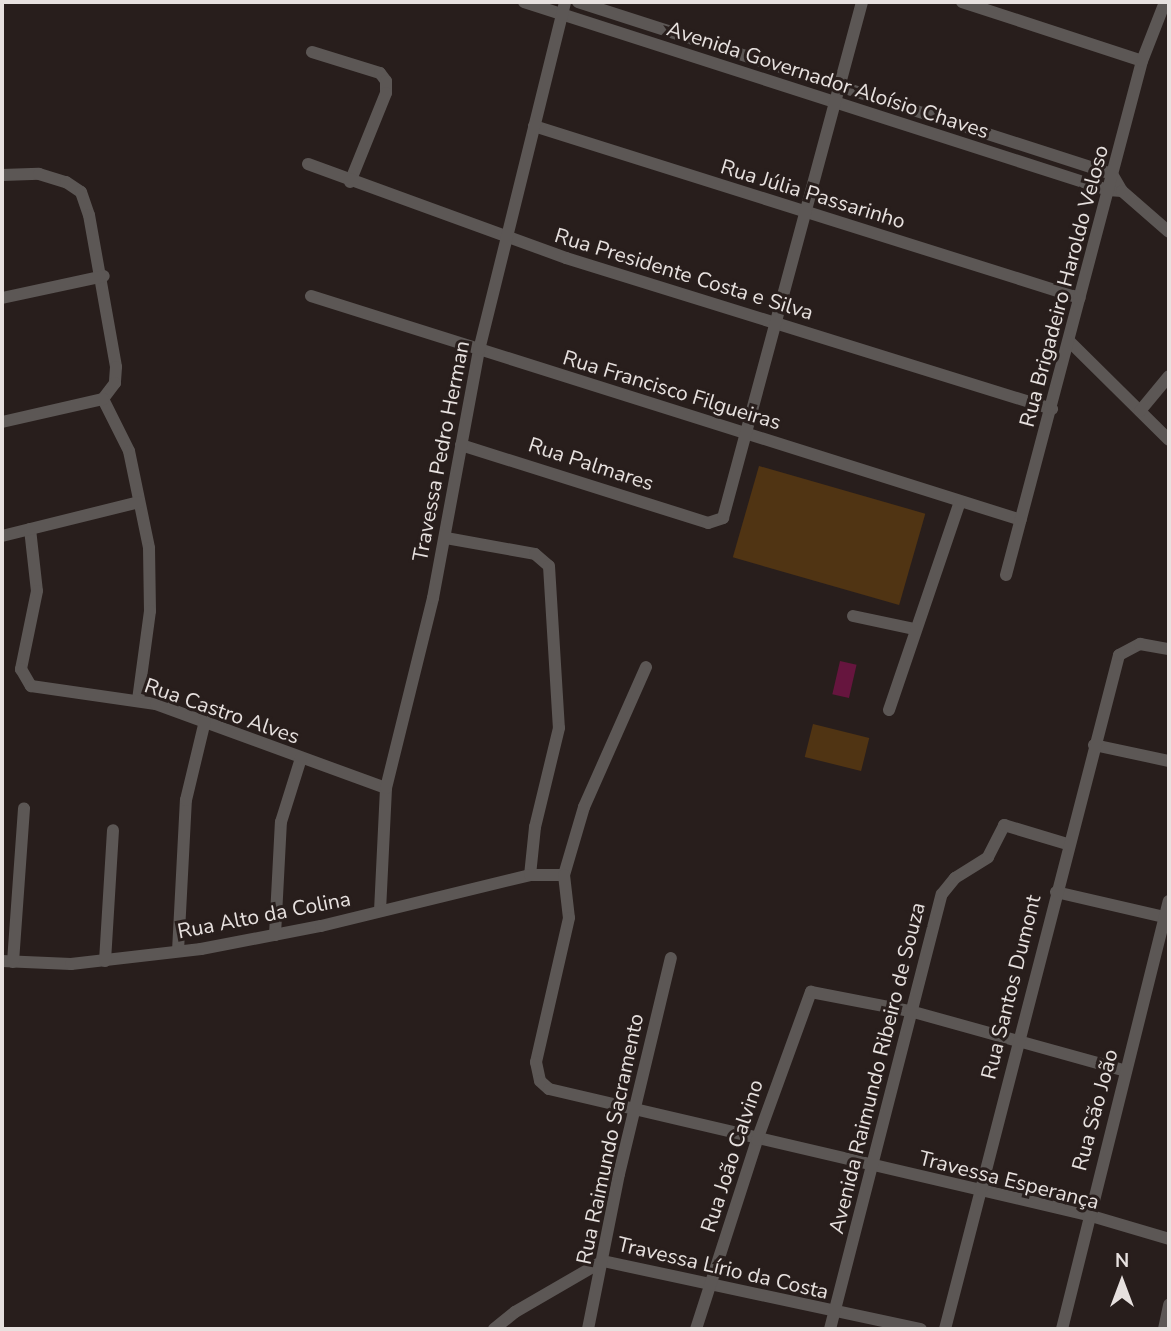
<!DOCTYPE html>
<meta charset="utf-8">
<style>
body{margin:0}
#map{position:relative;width:1171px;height:1331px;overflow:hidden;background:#281e1c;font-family:"Nunito Sans",sans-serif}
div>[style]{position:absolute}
.green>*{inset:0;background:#503413;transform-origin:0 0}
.water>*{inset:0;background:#66153e;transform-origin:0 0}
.minor>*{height:12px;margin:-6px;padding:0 6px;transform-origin:6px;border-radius:6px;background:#5c5755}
span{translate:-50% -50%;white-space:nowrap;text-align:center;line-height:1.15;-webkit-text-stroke:6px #281e1c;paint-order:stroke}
.street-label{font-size:21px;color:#e7e1df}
.frame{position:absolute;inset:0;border:4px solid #e7e1df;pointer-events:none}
.north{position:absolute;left:1087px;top:1247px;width:70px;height:70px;-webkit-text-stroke:5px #281e1c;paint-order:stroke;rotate:0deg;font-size:19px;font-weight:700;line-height:28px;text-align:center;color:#e7e1df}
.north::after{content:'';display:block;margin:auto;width:24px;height:32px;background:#e7e1df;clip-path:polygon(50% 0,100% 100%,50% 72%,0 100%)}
</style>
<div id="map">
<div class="green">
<div style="left:759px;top:466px;width:173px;height:95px;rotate:16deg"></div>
<div style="left:813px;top:724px;width:58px;height:34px;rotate:14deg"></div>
</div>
<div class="water">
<div style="left:840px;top:661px;width:17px;height:34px;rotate:13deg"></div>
</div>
<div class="minor">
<div style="left:524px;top:2px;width:614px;rotate:17.84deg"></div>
<div style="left:1108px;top:190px;width:14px;rotate:4deg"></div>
<div style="left:578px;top:2px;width:561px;rotate:17.85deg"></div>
<div style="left:1112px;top:174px;width:20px;rotate:60deg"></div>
<div style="left:1122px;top:191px;width:62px;rotate:41.1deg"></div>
<div style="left:962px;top:2px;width:189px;rotate:18.1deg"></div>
<div style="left:312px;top:52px;width:71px;rotate:17.2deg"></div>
<div style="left:380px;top:73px;width:10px;rotate:53deg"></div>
<div style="left:386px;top:81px;width:12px;rotate:90deg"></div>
<div style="left:386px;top:93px;width:96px;rotate:112deg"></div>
<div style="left:534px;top:126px;width:572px;rotate:17.49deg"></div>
<div style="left:308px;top:164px;width:275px;rotate:20deg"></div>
<div style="left:566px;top:258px;width:509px;rotate:17.26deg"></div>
<div style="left:2px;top:175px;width:37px;rotate:-2deg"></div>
<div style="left:39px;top:174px;width:28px;rotate:17deg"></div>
<div style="left:66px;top:182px;width:18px;rotate:34deg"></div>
<div style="left:81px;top:192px;width:24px;rotate:71deg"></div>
<div style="left:89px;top:215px;width:154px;rotate:79.9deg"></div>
<div style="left:116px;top:367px;width:16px;rotate:94deg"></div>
<div style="left:115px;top:383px;width:20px;rotate:127deg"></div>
<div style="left:103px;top:399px;width:58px;rotate:63.4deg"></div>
<div style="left:129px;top:451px;width:99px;rotate:78.3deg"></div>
<div style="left:149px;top:548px;width:63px;rotate:89.1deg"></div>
<div style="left:150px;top:611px;width:90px;rotate:97.7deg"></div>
<div style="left:311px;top:296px;width:744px;rotate:17.51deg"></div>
<div style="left:2px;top:298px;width:104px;rotate:-12.2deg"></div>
<div style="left:1070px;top:342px;width:139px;rotate:44.7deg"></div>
<div style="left:1140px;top:411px;width:45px;rotate:-50.4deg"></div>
<div style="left:2px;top:422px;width:104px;rotate:-12.8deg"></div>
<div style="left:461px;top:445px;width:259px;rotate:17.5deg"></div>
<div style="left:708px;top:523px;width:16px;rotate:-18deg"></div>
<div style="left:723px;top:518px;width:534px;rotate:-74.92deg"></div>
<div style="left:30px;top:529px;width:62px;rotate:83.6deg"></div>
<div style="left:37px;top:591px;width:80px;rotate:101.6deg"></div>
<div style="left:21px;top:669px;width:20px;rotate:60deg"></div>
<div style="left:31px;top:686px;width:126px;rotate:8.2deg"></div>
<div style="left:156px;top:704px;width:245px;rotate:20.1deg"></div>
<div style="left:2px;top:536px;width:141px;rotate:-13.9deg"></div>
<div style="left:446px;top:538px;width:90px;rotate:10.2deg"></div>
<div style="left:535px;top:554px;width:18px;rotate:41deg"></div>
<div style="left:549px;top:566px;width:162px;rotate:86.5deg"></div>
<div style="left:559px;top:728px;width:102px;rotate:103.6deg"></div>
<div style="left:535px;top:827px;width:48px;rotate:95.9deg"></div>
<div style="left:1006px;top:575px;width:532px;rotate:-75.18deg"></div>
<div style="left:1142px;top:61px;width:58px;rotate:-68.7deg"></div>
<div style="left:853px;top:616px;width:62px;rotate:12deg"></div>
<div style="left:889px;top:710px;width:220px;rotate:-71.2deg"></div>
<div style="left:1094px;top:745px;width:77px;rotate:12deg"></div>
<div style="left:564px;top:875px;width:71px;rotate:-73.6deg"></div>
<div style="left:584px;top:807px;width:153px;rotate:-66.1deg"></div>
<div style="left:1056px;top:892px;width:116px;rotate:13deg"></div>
<div style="left:380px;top:911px;width:123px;rotate:-87.2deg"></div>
<div style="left:386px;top:788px;width:196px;rotate:-76.1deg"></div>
<div style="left:433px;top:598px;width:252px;rotate:-79.5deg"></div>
<div style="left:479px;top:350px;width:358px;rotate:-76.1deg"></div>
<div style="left:275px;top:935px;width:113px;rotate:-87deg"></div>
<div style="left:281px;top:822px;width:67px;rotate:-72.6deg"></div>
<div style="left:178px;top:951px;width:151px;rotate:-87deg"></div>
<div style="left:186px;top:800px;width:81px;rotate:-76.5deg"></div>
<div style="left:2px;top:961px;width:69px;rotate:2.5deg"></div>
<div style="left:71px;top:964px;width:131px;rotate:-6.6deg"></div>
<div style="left:201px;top:949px;width:122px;rotate:-10.9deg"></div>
<div style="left:321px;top:926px;width:215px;rotate:-13.7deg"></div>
<div style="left:530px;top:875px;width:34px"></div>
<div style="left:564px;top:875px;width:43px;rotate:83.4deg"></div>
<div style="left:569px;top:918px;width:148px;rotate:102.9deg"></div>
<div style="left:536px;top:1062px;width:19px;rotate:78deg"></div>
<div style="left:540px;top:1081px;width:12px;rotate:42deg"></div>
<div style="left:549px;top:1089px;width:554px;rotate:13.16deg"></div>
<div style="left:1088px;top:1215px;width:84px;rotate:16.5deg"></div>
<div style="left:105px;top:961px;width:131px;rotate:-86.5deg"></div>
<div style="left:13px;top:962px;width:154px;rotate:-85.9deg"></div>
<div style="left:494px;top:1329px;width:27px;rotate:-39deg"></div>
<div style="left:515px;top:1312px;width:102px;rotate:-30.1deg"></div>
<div style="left:603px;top:1261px;width:325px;rotate:12.1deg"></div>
<div style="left:588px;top:1329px;width:158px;rotate:-78.7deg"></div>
<div style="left:619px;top:1174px;width:222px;rotate:-76.5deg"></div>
<div style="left:696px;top:1329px;width:199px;rotate:-72.1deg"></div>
<div style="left:757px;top:1140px;width:158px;rotate:-70deg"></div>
<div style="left:811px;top:992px;width:101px;rotate:10.9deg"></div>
<div style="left:910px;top:1011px;width:224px;rotate:15.5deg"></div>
<div style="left:830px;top:1329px;width:449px;rotate:-75.6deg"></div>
<div style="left:942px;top:894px;width:21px;rotate:-51deg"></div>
<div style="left:955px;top:878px;width:39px;rotate:-32deg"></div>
<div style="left:988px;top:857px;width:36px;rotate:-63deg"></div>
<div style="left:1004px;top:825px;width:66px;rotate:16.8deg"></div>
<div style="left:945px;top:1329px;width:696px;rotate:-75.52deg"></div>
<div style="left:1119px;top:655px;width:24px;rotate:-28deg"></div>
<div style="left:1140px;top:644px;width:29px;rotate:10deg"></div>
<div style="left:1062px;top:1329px;width:441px;rotate:-76deg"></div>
<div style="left:1164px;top:1329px;width:25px;rotate:-78deg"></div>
</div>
<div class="street-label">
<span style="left:828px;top:80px;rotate:18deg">Avenida Governador Aloísio Chaves</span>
<span style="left:813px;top:194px;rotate:17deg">Rua Júlia Passarinho</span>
<span style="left:684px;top:274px;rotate:17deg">Rua Presidente Costa e Silva</span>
<span style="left:1064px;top:286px;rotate:-75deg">Rua Brigadeiro Haroldo Veloso</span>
<span style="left:672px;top:390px;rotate:17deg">Rua Francisco Filgueiras</span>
<span style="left:441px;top:451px;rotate:-79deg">Travessa Pedro Herman</span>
<span style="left:591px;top:464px;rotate:18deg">Rua Palmares</span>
<span style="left:222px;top:711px;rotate:19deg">Rua Castro Alves</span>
<span style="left:264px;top:915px;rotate:-11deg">Rua Alto da Colina</span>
<span style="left:1011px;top:987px;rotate:-76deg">Rua Santos Dumont</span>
<span style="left:877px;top:1068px;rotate:-76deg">Avenida Raimundo Ribeiro de Souza</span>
<span style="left:1095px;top:1110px;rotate:-75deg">Rua São João</span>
<span style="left:610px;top:1139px;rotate:-78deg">Rua Raimundo Sacramento</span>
<span style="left:732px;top:1156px;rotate:-72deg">Rua João Calvino</span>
<span style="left:1009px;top:1180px;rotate:14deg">Travessa Esperança</span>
<span style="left:723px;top:1268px;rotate:13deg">Travessa Lírio da Costa</span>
</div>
<div class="frame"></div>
<div class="north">N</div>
</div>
